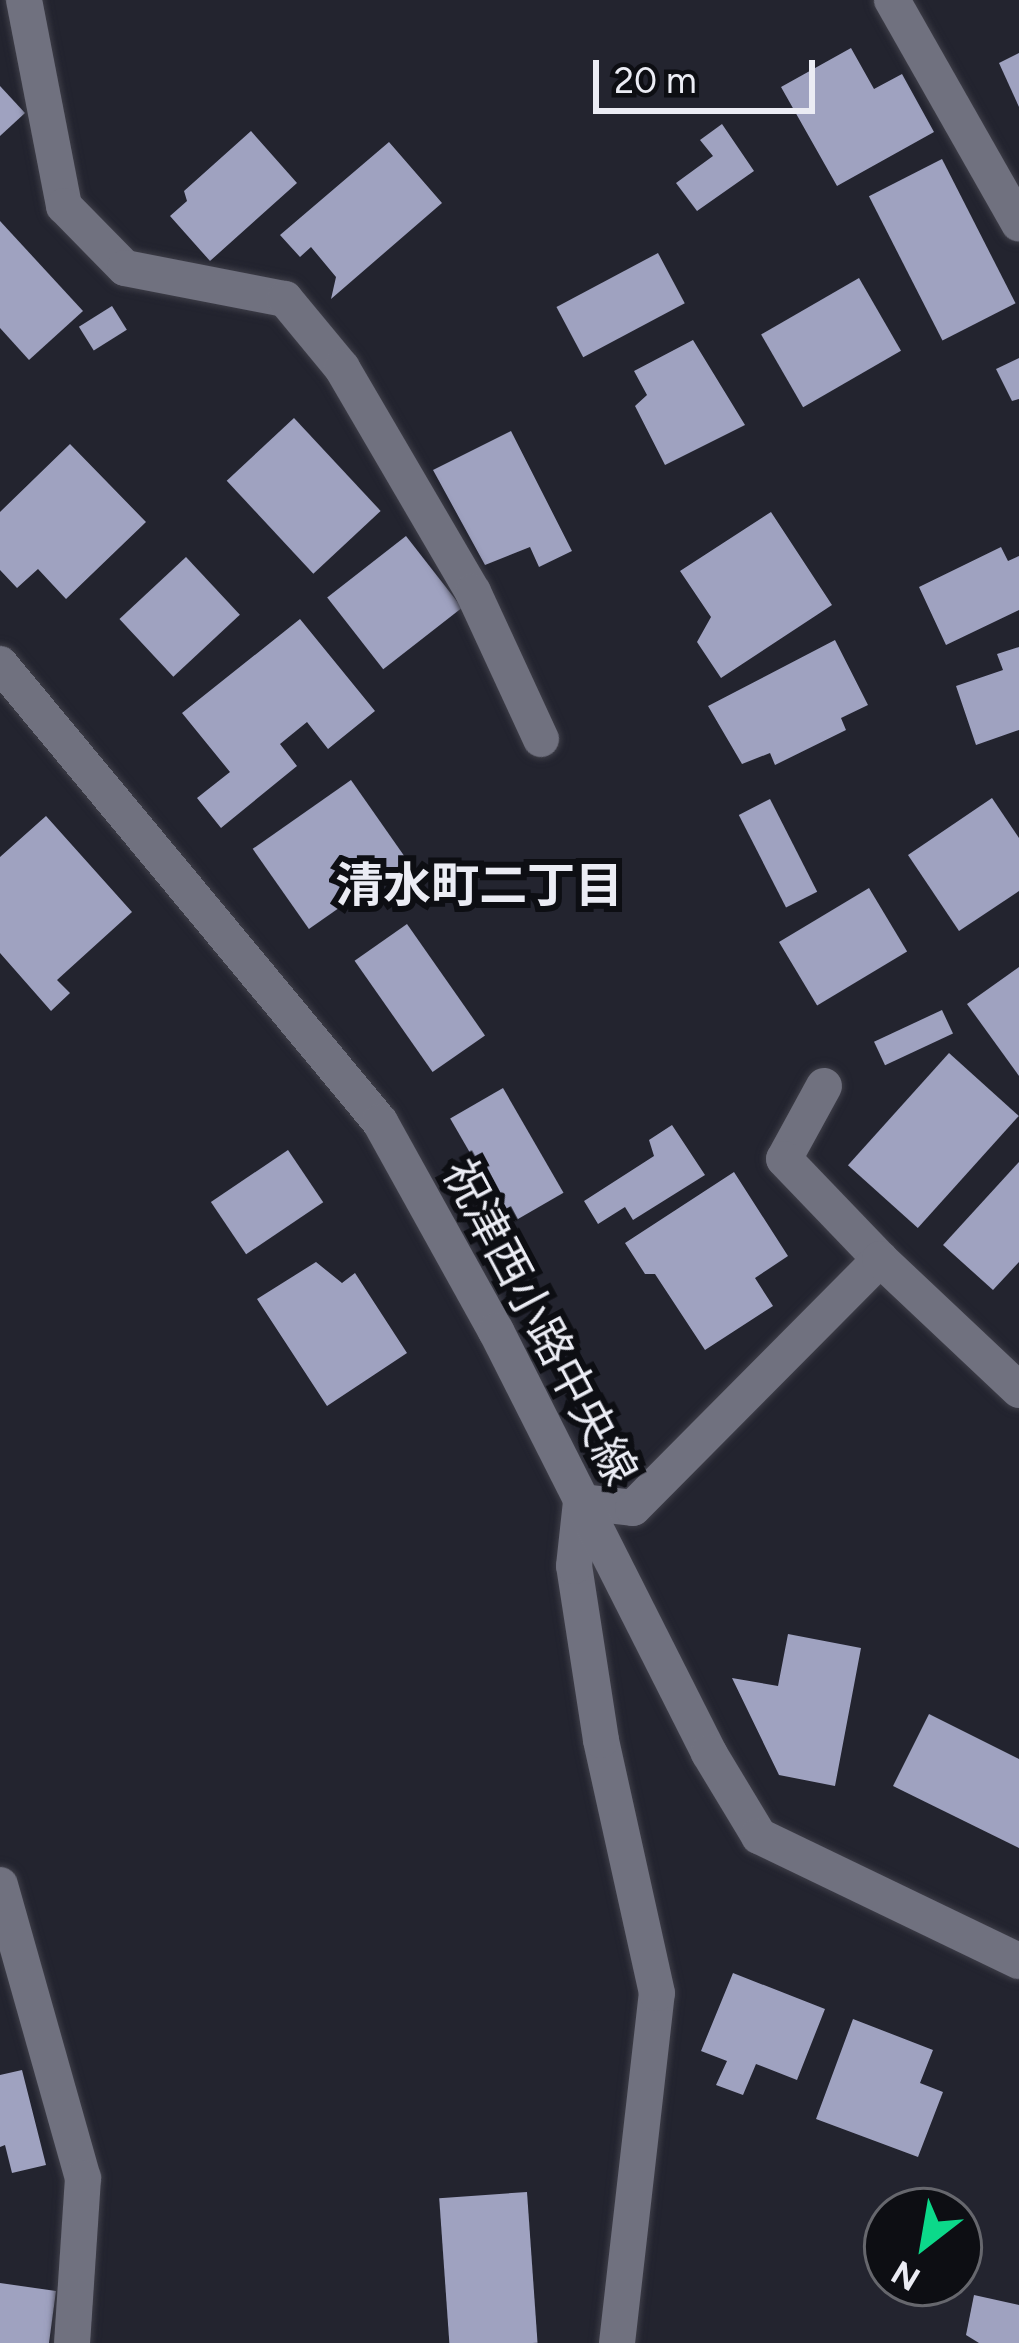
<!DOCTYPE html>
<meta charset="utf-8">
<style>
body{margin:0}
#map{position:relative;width:1019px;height:2343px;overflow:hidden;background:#23242f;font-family:Figtree,"Noto Sans JP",sans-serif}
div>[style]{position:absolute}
.building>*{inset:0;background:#9fa2c0;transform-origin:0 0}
.roads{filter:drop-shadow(0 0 3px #3e3e48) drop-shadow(0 0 3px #3e3e48)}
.minor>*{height:36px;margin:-18px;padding:0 18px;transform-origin:18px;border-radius:18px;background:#70717f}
.secondary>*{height:36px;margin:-18px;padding:0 18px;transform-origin:18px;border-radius:18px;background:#70717f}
span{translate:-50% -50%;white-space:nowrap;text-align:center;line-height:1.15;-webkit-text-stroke:12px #0d0e13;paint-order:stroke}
.street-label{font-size:45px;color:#ebecf4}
.neighbourhood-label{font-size:48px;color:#ebecf4;font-weight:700}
.north{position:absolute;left:863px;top:2187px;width:120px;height:120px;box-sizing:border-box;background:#0d0e13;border:3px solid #66676d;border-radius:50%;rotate:211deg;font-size:33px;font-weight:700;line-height:48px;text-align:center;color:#ebecf4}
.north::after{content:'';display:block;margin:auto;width:42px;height:54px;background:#0cd98a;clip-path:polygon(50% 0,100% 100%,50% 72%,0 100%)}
.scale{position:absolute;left:593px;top:60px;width:222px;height:54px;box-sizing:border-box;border:6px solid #ebecf4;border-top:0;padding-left:15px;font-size:36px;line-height:42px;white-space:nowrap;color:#ebecf4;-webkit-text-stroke:9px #0d0e13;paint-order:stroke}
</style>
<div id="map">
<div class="building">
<div style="clip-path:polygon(851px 48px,874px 89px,902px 74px,934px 132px,837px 186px,781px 87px)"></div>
<div style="clip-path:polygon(1019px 53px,1019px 107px,999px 63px)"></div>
<div style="clip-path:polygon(0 86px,25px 113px,0 136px)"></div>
<div style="clip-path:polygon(722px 124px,754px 171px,697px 211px,676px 183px,713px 156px,700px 140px)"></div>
<div style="clip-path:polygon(251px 131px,297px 183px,210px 261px,170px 216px,187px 201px,184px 191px)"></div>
<div style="clip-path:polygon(389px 142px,442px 203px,331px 299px,336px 277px,311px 247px,300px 257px,280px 235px)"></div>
<div style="left:942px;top:159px;width:162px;height:82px;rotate:63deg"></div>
<div style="clip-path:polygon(0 221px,83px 311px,29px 360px,0 328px)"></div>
<div style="left:658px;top:253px;width:57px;height:115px;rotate:62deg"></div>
<div style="left:859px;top:278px;width:84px;height:113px;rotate:60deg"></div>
<div style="left:112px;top:306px;width:28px;height:39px;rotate:58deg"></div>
<div style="clip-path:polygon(693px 340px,745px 425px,665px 465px,635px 406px,647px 395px,634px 371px)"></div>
<div style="clip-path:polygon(1019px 358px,1019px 399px,1012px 401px,996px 369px)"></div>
<div style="left:294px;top:418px;width:127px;height:92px;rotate:47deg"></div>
<div style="clip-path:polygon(511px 431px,572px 551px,539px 567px,530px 547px,485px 565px,433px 470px)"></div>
<div style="clip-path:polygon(70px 444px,146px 522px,66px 599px,38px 569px,17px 588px,0 570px,0 512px)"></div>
<div style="clip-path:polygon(771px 512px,832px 605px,721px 678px,697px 642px,711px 617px,680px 571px)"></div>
<div style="left:406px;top:536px;width:91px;height:100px;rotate:52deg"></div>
<div style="clip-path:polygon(1001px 547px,1008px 561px,1019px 556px,1019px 610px,946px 645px,919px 587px)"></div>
<div style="left:186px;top:557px;width:79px;height:91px;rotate:47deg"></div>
<div style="clip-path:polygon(300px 619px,375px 711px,328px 749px,307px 722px,280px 744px,297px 766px,221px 828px,197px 798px,230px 772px,182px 713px)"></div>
<div style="clip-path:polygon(835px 640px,868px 705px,841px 718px,846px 730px,775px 765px,770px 753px,742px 764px,708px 706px)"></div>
<div style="clip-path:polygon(1019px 647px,1019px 730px,976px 745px,956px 686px,1003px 670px,997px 654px)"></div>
<div style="left:351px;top:780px;width:98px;height:120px;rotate:55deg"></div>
<div style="clip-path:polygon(992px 798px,1019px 838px,1019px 891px,959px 931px,908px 855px)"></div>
<div style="left:770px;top:799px;width:104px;height:35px;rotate:63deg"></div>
<div style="clip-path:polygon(46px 816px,132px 912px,57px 980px,70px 993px,51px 1011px,0 953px,0 857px)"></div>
<div style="left:869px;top:888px;width:74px;height:105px;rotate:59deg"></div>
<div style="left:407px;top:924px;width:136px;height:64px;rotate:55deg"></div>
<div style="clip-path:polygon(1019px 967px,1019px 1076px,967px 1004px)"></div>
<div style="left:942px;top:1010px;width:26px;height:75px;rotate:65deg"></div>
<div style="left:949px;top:1053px;width:94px;height:151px;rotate:42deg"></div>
<div style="left:503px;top:1088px;width:121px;height:61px;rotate:60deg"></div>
<div style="clip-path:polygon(672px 1125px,705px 1175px,633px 1220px,625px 1207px,598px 1224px,584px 1201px,654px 1156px,649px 1140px)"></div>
<div style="left:288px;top:1150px;width:63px;height:93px;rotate:56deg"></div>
<div style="clip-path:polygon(1019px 1162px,1019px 1262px,993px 1290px,943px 1245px)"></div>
<div style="clip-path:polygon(734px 1172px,788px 1256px,755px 1278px,773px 1306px,705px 1350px,655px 1274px,645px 1274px,625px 1243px)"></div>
<div style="clip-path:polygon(316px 1262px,342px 1283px,355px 1273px,407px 1353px,327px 1406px,257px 1299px)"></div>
<div style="clip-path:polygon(788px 1634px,861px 1648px,835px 1786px,779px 1775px,732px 1678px,778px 1686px)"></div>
<div style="clip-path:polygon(929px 1714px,1019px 1759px,1019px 1848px,893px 1786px)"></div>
<div style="clip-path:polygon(733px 1973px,825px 2009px,797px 2080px,756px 2064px,743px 2095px,716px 2085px,727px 2061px,701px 2051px)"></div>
<div style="clip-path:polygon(853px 2019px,933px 2050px,920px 2083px,943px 2092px,918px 2157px,816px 2119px)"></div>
<div style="clip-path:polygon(22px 2070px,46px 2165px,12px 2173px,5px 2145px,0 2147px,0 2075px)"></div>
<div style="left:527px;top:2192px;width:151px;height:88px;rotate:86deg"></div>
<div style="clip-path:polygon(0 2283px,56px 2291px,49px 2343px,0 2343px)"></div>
<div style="clip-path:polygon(974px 2295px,1019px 2305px,1019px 2343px,979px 2343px,966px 2335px)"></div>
</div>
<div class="roads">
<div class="minor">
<div style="left:24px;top:0;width:210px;rotate:79deg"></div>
<div style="left:64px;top:206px;width:87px;rotate:45.5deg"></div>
<div style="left:125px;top:268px;width:163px;rotate:11deg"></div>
<div style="left:285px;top:299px;width:89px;rotate:50.4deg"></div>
<div style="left:342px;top:368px;width:259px;rotate:59.7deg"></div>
<div style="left:473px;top:592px;width:162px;rotate:65.2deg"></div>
<div style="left:892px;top:0;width:257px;rotate:60.4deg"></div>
<div style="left:824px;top:1086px;width:83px;rotate:118.7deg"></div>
<div style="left:784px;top:1159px;width:139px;rotate:46.2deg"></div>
<div style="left:0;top:1885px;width:305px;rotate:74.2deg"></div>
<div style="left:83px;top:2178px;width:165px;rotate:93.8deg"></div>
<div style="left:617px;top:2343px;width:352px;rotate:-83.5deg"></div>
<div style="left:657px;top:1993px;width:259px;rotate:-102.5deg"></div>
<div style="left:601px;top:1740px;width:176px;rotate:-98.8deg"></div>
<div style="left:574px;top:1566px;width:64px;rotate:-83.8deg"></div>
<div style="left:581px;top:1502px;width:52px;rotate:6.6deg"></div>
<div style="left:633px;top:1508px;width:351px;rotate:-45.2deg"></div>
<div style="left:880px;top:1259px;width:191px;rotate:43.3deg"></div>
</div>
<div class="secondary">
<div style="left:0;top:664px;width:595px;rotate:50.32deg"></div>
<div style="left:380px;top:1122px;width:239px;rotate:61deg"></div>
<div style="left:496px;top:1331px;width:473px;rotate:63.2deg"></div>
<div style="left:709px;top:1753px;width:97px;rotate:58.9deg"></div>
<div style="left:759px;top:1836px;width:288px;rotate:25.7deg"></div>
</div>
</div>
<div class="street-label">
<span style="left:540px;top:1322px;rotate:62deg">祝津西小路中央線</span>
</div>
<div class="neighbourhood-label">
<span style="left:479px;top:886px">清水町二丁目</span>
</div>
<div class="north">N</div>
<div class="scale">20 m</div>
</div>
